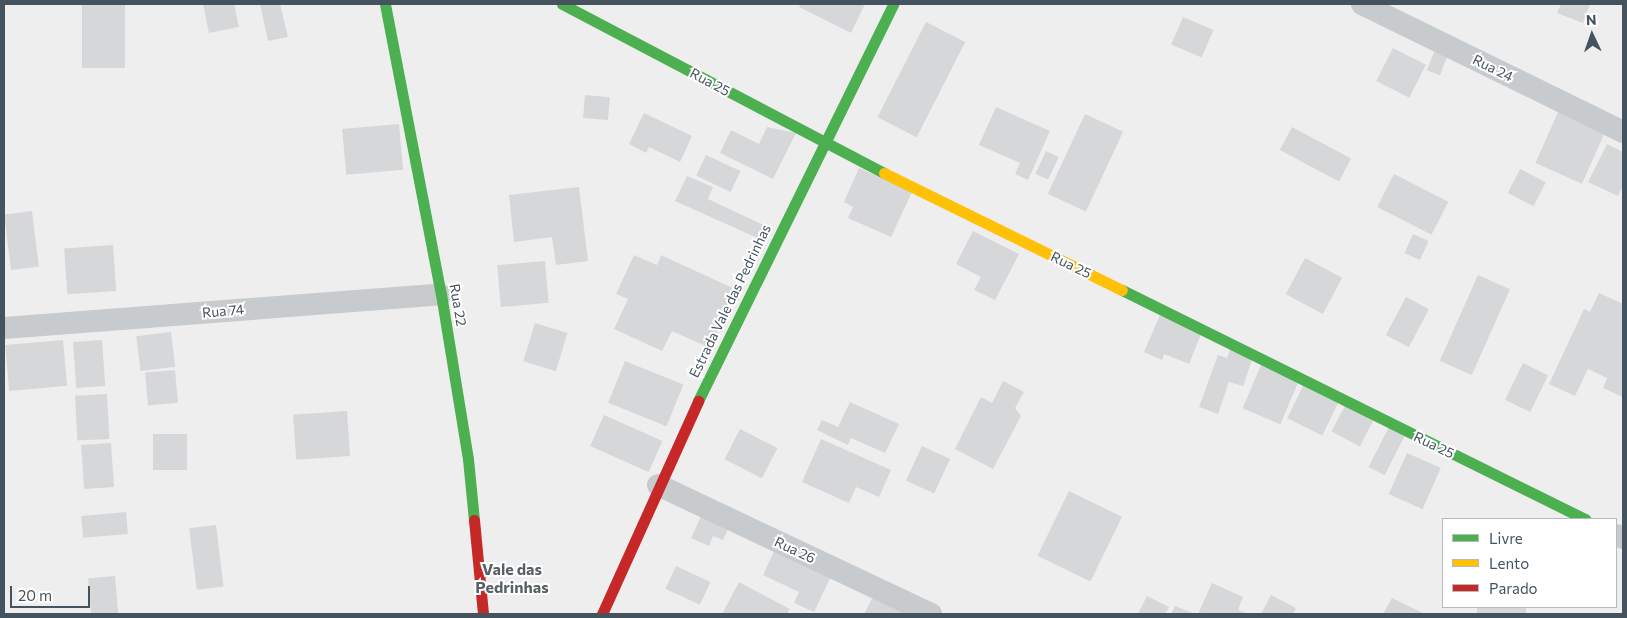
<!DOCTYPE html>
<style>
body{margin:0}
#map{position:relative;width:1627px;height:618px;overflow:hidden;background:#efeeee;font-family:Commissioner,sans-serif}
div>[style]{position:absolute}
.building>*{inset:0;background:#d6d7d9;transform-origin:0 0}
.street>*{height:22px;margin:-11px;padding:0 11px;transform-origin:11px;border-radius:11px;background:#c7cbce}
.fast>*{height:11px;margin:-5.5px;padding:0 5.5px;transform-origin:5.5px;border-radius:5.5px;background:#4caf50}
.slow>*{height:11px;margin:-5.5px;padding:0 5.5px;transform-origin:5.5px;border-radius:5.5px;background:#ffc107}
.jam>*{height:11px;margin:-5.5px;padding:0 5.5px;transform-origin:5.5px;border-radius:5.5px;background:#c62828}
span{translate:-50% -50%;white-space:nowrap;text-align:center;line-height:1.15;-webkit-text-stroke:4px #fff;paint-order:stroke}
.street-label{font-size:14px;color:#44535d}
.quarter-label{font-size:16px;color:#595f63;font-weight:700}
.frame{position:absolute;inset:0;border:5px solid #44535d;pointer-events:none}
.legend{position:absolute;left:1442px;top:518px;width:175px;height:90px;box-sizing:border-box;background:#fff;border:1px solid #b4babe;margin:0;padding:6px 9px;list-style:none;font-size:15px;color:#44535d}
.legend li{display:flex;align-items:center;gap:10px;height:25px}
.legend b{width:25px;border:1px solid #b4babe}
.north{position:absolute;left:1567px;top:10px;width:50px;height:50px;-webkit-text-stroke:4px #fff;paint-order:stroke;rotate:357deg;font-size:14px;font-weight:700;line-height:20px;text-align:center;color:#44535d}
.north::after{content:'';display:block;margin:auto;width:18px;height:22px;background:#44535d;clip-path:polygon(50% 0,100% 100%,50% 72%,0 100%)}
.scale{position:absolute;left:10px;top:586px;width:80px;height:22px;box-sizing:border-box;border:2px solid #44535d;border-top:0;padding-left:6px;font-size:15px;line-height:18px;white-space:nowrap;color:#44535d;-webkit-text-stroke:4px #fff;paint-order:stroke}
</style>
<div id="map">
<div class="building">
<div style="left:82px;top:4px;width:43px;height:64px"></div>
<div style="clip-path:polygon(203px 4px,234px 4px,239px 27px,209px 33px)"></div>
<div style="clip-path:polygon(260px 4px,280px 4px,288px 37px,268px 41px)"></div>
<div style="clip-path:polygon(801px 4px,865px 4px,851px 33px,799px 7px)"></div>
<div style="clip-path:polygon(1561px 4px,1590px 4px,1583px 23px,1557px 13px)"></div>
<div style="left:1183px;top:17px;width:33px;height:30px;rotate:23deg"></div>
<div style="left:926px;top:22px;width:44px;height:107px;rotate:27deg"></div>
<div style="left:1437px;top:44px;width:14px;height:28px;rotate:21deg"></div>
<div style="left:1393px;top:48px;width:37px;height:37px;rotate:27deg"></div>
<div style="left:585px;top:95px;width:25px;height:23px;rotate:5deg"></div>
<div style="clip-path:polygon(996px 107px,1050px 131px,1028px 180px,1015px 174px,1020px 163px,979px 145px)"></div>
<div style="left:1559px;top:110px;width:51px;height:58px;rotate:24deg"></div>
<div style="clip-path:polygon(644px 113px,692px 136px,680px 162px,649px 147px,646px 153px,629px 144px)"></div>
<div style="left:1085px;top:114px;width:42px;height:88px;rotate:25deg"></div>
<div style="left:399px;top:124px;width:46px;height:57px;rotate:85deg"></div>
<div style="clip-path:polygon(767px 127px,796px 133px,773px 179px,720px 153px,731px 130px,759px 144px)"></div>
<div style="left:1292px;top:127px;width:67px;height:26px;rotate:28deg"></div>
<div style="clip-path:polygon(1607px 144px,1623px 152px,1623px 186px,1618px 196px,1588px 182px)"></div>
<div style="left:1046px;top:151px;width:14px;height:25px;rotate:25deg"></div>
<div style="left:706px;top:155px;width:38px;height:23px;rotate:25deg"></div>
<div style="clip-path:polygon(859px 168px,912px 192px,891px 237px,848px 218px,853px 207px,844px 202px)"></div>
<div style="left:1520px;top:169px;width:29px;height:27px;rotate:27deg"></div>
<div style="left:1394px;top:174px;width:61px;height:37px;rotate:27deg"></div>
<div style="clip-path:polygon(687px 176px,713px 187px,708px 199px,768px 227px,762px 240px,675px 201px)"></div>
<div style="clip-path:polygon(579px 187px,588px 261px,556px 265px,552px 237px,514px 242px,509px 195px)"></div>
<div style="left:32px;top:211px;width:56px;height:28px;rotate:83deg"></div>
<div style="clip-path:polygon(973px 231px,1019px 254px,995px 300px,974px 290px,981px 277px,956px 264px)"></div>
<div style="left:1413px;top:234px;width:17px;height:21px;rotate:24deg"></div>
<div style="left:113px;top:245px;width:46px;height:49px;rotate:86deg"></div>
<div style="clip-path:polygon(634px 255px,657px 265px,661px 255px,737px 290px,710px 348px,672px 331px,662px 351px,614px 329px,628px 299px,616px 294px)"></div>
<div style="left:1305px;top:258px;width:42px;height:41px;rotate:28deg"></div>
<div style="left:545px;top:261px;width:42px;height:48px;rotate:85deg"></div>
<div style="left:1478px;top:275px;width:35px;height:94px;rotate:24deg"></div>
<div style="clip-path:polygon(1599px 293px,1623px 304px,1623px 397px,1603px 388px,1607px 378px,1588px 369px,1575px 396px,1549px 384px,1584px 309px,1590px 312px)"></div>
<div style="left:1406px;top:297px;width:26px;height:43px;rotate:28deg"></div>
<div style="clip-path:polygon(1160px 315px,1202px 332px,1189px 364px,1164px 354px,1162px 360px,1144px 352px)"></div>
<div style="left:535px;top:323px;width:34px;height:40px;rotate:17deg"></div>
<div style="left:171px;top:332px;width:35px;height:35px;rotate:83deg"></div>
<div style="left:63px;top:340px;width:46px;height:58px;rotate:85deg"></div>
<div style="left:102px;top:340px;width:46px;height:29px;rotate:86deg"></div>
<div style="clip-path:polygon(1230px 349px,1253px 357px,1243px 386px,1229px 382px,1218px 414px,1199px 407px,1218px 355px,1227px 358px)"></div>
<div style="left:625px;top:361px;width:63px;height:45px;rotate:22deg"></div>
<div style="left:1523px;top:363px;width:28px;height:41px;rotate:26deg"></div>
<div style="left:1261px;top:365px;width:41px;height:47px;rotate:23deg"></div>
<div style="left:175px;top:370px;width:33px;height:30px;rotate:85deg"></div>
<div style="clip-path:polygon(1003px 381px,1024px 392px,1015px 408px,1021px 416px,993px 469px,955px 449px,981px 397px,992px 403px)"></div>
<div style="left:1303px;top:386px;width:39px;height:36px;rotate:26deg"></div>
<div style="left:107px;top:394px;width:45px;height:32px;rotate:87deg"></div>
<div style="clip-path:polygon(850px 402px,899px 424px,885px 453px,851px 438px,848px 445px,817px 430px,822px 420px,838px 427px)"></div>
<div style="left:1346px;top:404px;width:32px;height:31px;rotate:28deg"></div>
<div style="left:347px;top:411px;width:45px;height:54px;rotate:86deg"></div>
<div style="left:604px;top:415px;width:64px;height:34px;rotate:24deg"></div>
<div style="left:1389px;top:427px;width:18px;height:45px;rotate:27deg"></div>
<div style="left:740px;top:429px;width:42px;height:34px;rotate:27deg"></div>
<div style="left:187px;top:434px;width:36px;height:34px;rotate:90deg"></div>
<div style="clip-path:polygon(821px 439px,891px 470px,879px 497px,856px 487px,849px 503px,802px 482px)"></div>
<div style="left:111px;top:443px;width:44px;height:30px;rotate:86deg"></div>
<div style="left:922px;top:446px;width:31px;height:38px;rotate:25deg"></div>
<div style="left:1407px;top:453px;width:37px;height:45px;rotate:24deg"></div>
<div style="left:1069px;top:491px;width:59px;height:72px;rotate:26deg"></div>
<div style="left:126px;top:512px;width:22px;height:45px;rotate:85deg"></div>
<div style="clip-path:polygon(703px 512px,730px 524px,723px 540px,713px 536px,709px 546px,691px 538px)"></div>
<div style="left:216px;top:525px;width:62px;height:27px;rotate:83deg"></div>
<div style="clip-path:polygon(777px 545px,833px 572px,814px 612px,794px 603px,799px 592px,763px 575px)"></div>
<div style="left:676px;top:566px;width:38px;height:25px;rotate:25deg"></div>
<div style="left:115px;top:576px;width:38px;height:27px;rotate:85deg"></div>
<div style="clip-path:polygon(739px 582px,790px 609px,787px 614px,722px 614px)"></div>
<div style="clip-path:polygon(1212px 583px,1243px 597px,1238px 610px,1249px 614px,1198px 614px)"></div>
<div style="clip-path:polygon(875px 593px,918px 614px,864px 614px)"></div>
<div style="clip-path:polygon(1271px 595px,1296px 608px,1293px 614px,1261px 614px)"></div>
<div style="clip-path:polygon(1147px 596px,1169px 607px,1165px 614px,1138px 614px)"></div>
<div style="clip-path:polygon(1392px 598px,1425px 614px,1383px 614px)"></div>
<div style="clip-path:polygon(1175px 606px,1195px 614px,1171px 614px)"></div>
<div style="left:1477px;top:607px;width:49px;height:8px"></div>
</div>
<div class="street">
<div style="left:1362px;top:4px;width:291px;rotate:26.1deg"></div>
<div style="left:4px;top:328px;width:438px;rotate:-4.4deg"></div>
<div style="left:658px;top:485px;width:302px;rotate:25.3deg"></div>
<div style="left:1616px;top:535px;width:8px;rotate:23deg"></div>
</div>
<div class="fast">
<div style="left:385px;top:4px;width:295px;rotate:79.1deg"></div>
<div style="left:441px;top:294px;width:167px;rotate:80.7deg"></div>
<div style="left:468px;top:459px;width:61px;rotate:84.4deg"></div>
<div style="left:562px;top:4px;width:364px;rotate:27.7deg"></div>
<div style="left:1122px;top:290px;width:517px;rotate:26.32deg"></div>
<div style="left:698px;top:401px;width:442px;rotate:-63.8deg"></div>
</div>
<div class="slow">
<div style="left:884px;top:173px;width:265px;rotate:26.2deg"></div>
</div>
<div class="jam">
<div style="left:474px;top:520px;width:94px;rotate:84.5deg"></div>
<div style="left:602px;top:614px;width:234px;rotate:-65.7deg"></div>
</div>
<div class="street-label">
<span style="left:1493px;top:68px;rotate:26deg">Rua 24</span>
<span style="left:710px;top:82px;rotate:28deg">Rua 25</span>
<span style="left:1071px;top:265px;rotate:26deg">Rua 25</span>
<span style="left:730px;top:301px;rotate:-64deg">Estrada Vale das Pedrinhas</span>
<span style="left:458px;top:305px;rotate:80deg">Rua 22</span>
<span style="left:223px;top:311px;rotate:-5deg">Rua 74</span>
<span style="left:1434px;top:445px;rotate:26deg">Rua 25</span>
<span style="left:795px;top:550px;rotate:25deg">Rua 26</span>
</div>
<div class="quarter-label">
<span style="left:512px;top:578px">Vale das<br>Pedrinhas</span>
</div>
<div class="frame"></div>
<ul class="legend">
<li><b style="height:6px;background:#4caf50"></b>Livre</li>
<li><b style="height:6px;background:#ffc107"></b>Lento</li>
<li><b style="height:6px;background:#c62828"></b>Parado</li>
</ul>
<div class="north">N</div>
<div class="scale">20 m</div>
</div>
